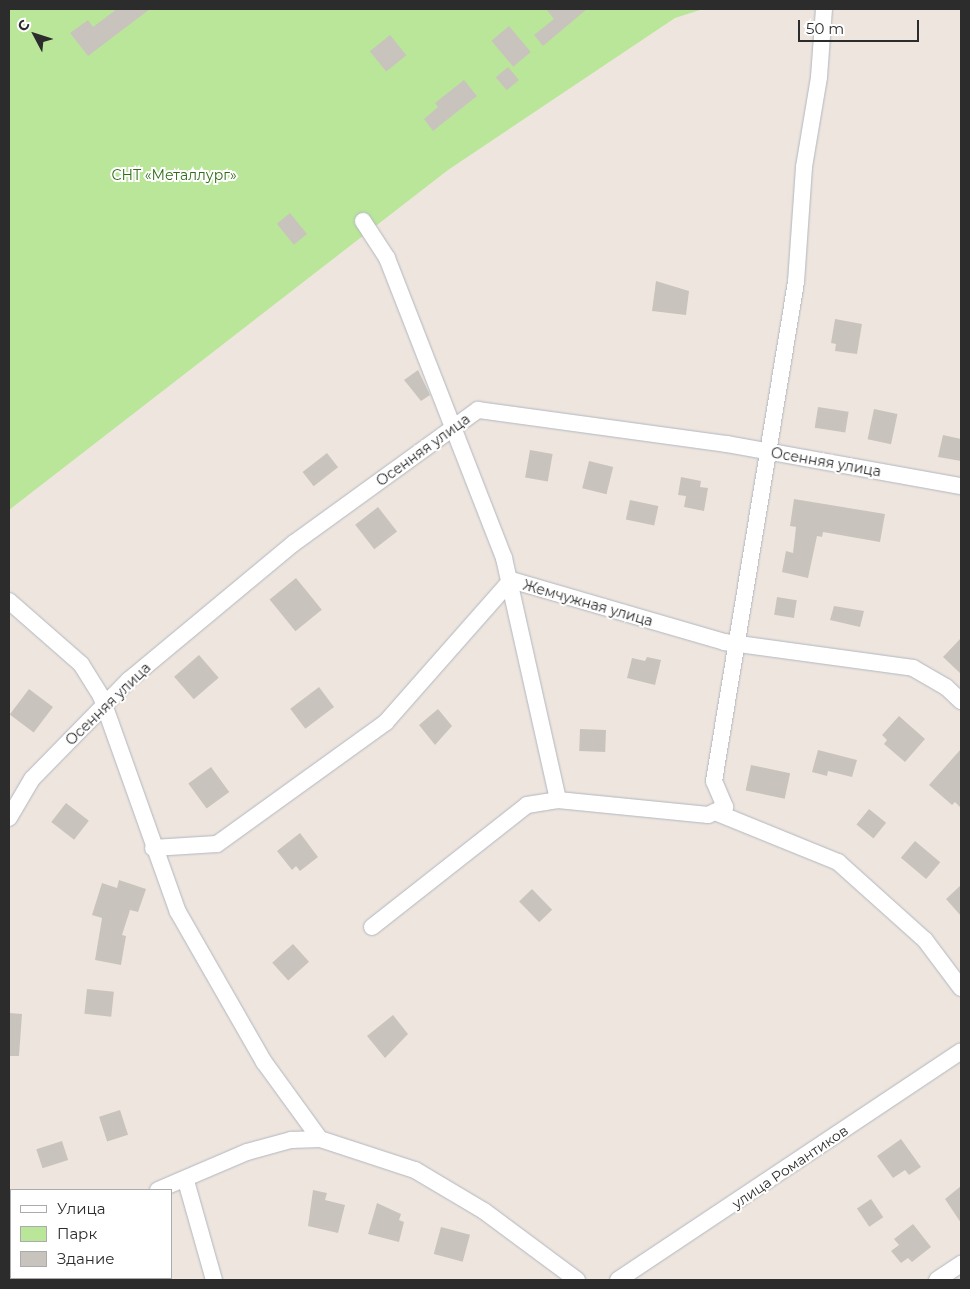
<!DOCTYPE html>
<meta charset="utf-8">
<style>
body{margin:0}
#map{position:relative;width:970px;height:1289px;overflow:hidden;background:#eee6de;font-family:Montserrat,sans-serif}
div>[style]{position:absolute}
.green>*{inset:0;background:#bae699}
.building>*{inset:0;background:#c9c3bd;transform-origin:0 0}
.roads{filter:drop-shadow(0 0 1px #b2b6c0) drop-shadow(0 0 1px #b2b6c0)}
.street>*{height:16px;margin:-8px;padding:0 8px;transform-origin:8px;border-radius:8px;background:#fff}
span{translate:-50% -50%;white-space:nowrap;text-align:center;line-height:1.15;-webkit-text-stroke:4px #fff;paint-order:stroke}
.park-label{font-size:14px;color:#316c19}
.street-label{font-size:14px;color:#2c2c2c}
.frame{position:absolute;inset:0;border:10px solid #2c2c2c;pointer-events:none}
.legend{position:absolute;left:10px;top:1189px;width:162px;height:90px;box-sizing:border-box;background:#fff;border:1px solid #ababab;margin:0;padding:6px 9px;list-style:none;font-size:15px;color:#2c2c2c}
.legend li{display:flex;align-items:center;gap:10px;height:25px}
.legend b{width:25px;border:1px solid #ababab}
.north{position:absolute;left:10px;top:10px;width:50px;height:50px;-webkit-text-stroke:4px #fff;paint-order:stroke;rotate:310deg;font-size:14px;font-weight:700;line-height:20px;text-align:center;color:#2c2c2c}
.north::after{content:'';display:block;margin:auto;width:18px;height:22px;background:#2c2c2c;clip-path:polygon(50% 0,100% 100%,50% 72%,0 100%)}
.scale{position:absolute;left:798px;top:20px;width:121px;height:22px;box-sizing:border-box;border:2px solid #2c2c2c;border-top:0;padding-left:6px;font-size:15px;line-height:18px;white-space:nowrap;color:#2c2c2c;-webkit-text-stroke:4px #fff;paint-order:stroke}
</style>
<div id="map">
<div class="green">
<div style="clip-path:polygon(9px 9px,703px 9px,675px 18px,448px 170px,9px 510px)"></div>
</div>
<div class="building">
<div style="clip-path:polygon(117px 9px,150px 9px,88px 56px,70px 33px,88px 20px,93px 27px)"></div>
<div style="clip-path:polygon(546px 9px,587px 9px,543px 46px,534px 35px,554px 19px)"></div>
<div style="left:509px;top:26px;width:34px;height:23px;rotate:50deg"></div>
<div style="left:390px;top:35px;width:26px;height:26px;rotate:51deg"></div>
<div style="left:508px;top:67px;width:17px;height:16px;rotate:50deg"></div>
<div style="clip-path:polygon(464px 80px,477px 96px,433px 131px,424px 119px,438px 107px,435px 103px)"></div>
<div style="left:290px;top:213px;width:27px;height:17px;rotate:51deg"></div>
<div style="clip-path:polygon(656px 281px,689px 291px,686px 315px,652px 311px)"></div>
<div style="clip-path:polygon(835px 319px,862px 324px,857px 354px,835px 351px,836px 344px,831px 343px)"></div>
<div style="clip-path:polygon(418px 370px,430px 395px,421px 401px,404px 380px)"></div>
<div style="left:818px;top:407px;width:31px;height:21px;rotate:9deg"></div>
<div style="left:874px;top:409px;width:24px;height:31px;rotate:12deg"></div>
<div style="clip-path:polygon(943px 435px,961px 439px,961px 461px,938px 457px)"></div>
<div style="left:530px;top:450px;width:23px;height:28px;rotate:10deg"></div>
<div style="left:327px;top:453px;width:18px;height:31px;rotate:52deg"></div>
<div style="left:589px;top:461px;width:25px;height:28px;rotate:14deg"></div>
<div style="clip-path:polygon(681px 477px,701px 481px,700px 487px,708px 488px,704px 511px,684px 507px,686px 496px,678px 495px)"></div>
<div style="clip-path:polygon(794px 499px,885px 514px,880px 542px,823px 532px,822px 537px,817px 536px,808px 578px,782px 572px,786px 551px,793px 553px,796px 527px,790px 526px)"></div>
<div style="left:630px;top:500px;width:29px;height:20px;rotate:12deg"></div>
<div style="left:378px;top:507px;width:31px;height:29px;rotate:52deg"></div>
<div style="left:296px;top:578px;width:41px;height:34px;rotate:51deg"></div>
<div style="left:777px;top:597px;width:20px;height:18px;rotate:9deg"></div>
<div style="clip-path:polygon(834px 606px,864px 611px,860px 627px,830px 620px)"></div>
<div style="clip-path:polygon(961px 638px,961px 674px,943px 657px)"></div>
<div style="left:199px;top:655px;width:30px;height:33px;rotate:49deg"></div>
<div style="clip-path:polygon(647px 657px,661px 660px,655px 685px,627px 678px,632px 658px,645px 661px)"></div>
<div style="left:319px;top:687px;width:25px;height:36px;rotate:53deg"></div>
<div style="left:29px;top:689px;width:30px;height:32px;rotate:37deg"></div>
<div style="clip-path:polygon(438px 709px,452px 726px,435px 745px,419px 725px)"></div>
<div style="clip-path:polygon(899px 716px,925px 739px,905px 762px,884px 744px,887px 740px,882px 735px)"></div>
<div style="left:580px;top:729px;width:26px;height:22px;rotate:2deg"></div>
<div style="clip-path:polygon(961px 749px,961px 808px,955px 802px,952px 805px,929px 785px)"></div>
<div style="clip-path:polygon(818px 750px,857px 760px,852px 777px,828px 771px,827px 776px,812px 772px)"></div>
<div style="left:751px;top:765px;width:40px;height:26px;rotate:12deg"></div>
<div style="left:211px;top:767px;width:31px;height:28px;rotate:54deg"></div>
<div style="left:66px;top:803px;width:29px;height:24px;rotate:38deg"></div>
<div style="left:869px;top:809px;width:22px;height:20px;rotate:39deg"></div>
<div style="clip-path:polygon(300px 833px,318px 857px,300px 871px,296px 866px,292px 870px,277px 851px)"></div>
<div style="left:915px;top:841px;width:33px;height:22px;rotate:40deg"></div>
<div style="clip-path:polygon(119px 880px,146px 889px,138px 912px,130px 910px,122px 935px,126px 936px,121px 965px,95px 960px,102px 918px,92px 915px,102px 883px,117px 888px)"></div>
<div style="clip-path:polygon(961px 885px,961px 916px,946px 899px)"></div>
<div style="left:532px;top:889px;width:29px;height:18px;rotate:46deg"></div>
<div style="left:293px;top:944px;width:24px;height:28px;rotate:48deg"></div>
<div style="left:87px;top:989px;width:27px;height:25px;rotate:6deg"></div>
<div style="clip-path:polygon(9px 1013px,22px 1014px,19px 1056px,9px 1056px)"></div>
<div style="clip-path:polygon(393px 1015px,408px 1034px,385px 1058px,367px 1036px)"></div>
<div style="left:120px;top:1110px;width:26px;height:22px;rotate:72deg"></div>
<div style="clip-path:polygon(901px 1139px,921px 1167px,909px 1175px,905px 1170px,893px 1178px,877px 1156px)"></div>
<div style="left:62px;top:1141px;width:20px;height:27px;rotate:72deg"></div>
<div style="clip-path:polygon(961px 1186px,961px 1223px,945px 1199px)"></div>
<div style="clip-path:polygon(313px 1190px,327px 1193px,325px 1200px,345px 1205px,338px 1233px,308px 1226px)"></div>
<div style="left:871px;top:1199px;width:22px;height:17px;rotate:56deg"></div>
<div style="clip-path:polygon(377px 1203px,401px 1214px,399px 1220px,404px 1222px,399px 1242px,368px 1234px)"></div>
<div style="clip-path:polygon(913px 1224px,931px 1247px,912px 1262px,908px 1258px,901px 1263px,891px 1251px,899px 1245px,894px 1239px)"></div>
<div style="left:441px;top:1227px;width:30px;height:28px;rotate:15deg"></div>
</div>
<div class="roads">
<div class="street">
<div style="left:363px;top:221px;width:44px;rotate:57deg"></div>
<div style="left:387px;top:258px;width:322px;rotate:68.7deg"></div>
<div style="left:504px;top:558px;width:248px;rotate:77.4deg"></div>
<div style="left:9px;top:601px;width:96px;rotate:41.2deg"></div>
<div style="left:81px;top:664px;width:38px;rotate:58deg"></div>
<div style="left:101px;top:696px;width:229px;rotate:70.4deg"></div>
<div style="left:178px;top:912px;width:173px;rotate:60.2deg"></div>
<div style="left:264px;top:1062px;width:95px;rotate:54deg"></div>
<div style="left:715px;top:812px;width:133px;rotate:22.1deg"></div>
<div style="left:838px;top:862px;width:117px;rotate:41.9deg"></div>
<div style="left:925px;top:940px;width:60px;rotate:53.1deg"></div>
<div style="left:9px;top:818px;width:45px;rotate:-59.5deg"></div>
<div style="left:32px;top:779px;width:139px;rotate:-45.6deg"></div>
<div style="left:129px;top:680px;width:214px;rotate:-39.7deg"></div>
<div style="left:294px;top:543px;width:227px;rotate:-35.9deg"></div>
<div style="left:478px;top:410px;width:251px;rotate:7.8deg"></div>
<div style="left:727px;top:444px;width:238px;rotate:10.2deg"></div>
<div style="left:153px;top:848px;width:64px;rotate:-3.6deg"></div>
<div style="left:217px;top:844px;width:208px;rotate:-35.8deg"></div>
<div style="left:386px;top:722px;width:189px;rotate:-48.6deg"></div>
<div style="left:511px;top:580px;width:222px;rotate:16.2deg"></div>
<div style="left:724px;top:642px;width:191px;rotate:7.8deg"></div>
<div style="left:913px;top:668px;width:38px;rotate:30deg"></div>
<div style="left:946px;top:687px;width:21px;rotate:43deg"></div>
<div style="left:372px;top:927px;width:197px;rotate:-38.2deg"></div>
<div style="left:527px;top:805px;width:31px;rotate:-9deg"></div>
<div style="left:558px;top:800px;width:151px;rotate:5.7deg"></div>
<div style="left:708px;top:815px;width:19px;rotate:-25deg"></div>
<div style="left:725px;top:807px;width:28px;rotate:-113deg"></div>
<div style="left:714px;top:781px;width:506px;rotate:-80.67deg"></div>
<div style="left:796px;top:282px;width:115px;rotate:-86deg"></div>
<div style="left:804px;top:167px;width:91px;rotate:-80.5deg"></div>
<div style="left:819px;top:77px;width:68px;rotate:-85.8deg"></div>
<div style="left:186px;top:1181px;width:103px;rotate:74.2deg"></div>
<div style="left:158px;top:1190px;width:97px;rotate:-23.1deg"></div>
<div style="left:247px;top:1152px;width:46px;rotate:-15.3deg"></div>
<div style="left:291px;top:1140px;width:29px;rotate:-2deg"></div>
<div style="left:320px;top:1139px;width:100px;rotate:18.1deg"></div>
<div style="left:415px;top:1170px;width:80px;rotate:30.7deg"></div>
<div style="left:484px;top:1211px;width:116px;rotate:36.6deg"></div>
<div style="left:9px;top:1241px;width:2px;rotate:-27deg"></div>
<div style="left:9px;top:1264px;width:9px;rotate:77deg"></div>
<div style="left:618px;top:1280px;width:412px;rotate:-33.7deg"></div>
<div style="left:937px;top:1280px;width:29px;rotate:-34deg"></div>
</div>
</div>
<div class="park-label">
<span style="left:174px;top:175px">СНТ «Металлург»</span>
</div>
<div class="street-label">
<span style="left:423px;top:450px;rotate:-36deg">Осенняя улица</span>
<span style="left:826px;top:462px;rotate:10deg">Осенняя улица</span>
<span style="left:588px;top:603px;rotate:16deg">Жемчужная улица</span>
<span style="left:108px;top:704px;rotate:-44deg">Осенняя улица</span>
<span style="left:790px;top:1167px;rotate:-34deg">улица Романтиков</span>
</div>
<div class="frame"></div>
<ul class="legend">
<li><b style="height:6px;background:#fff"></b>Улица</li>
<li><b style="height:14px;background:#bae699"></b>Парк</li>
<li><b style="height:14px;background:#c9c3bd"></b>Здание</li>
</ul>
<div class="north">С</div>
<div class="scale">50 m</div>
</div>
